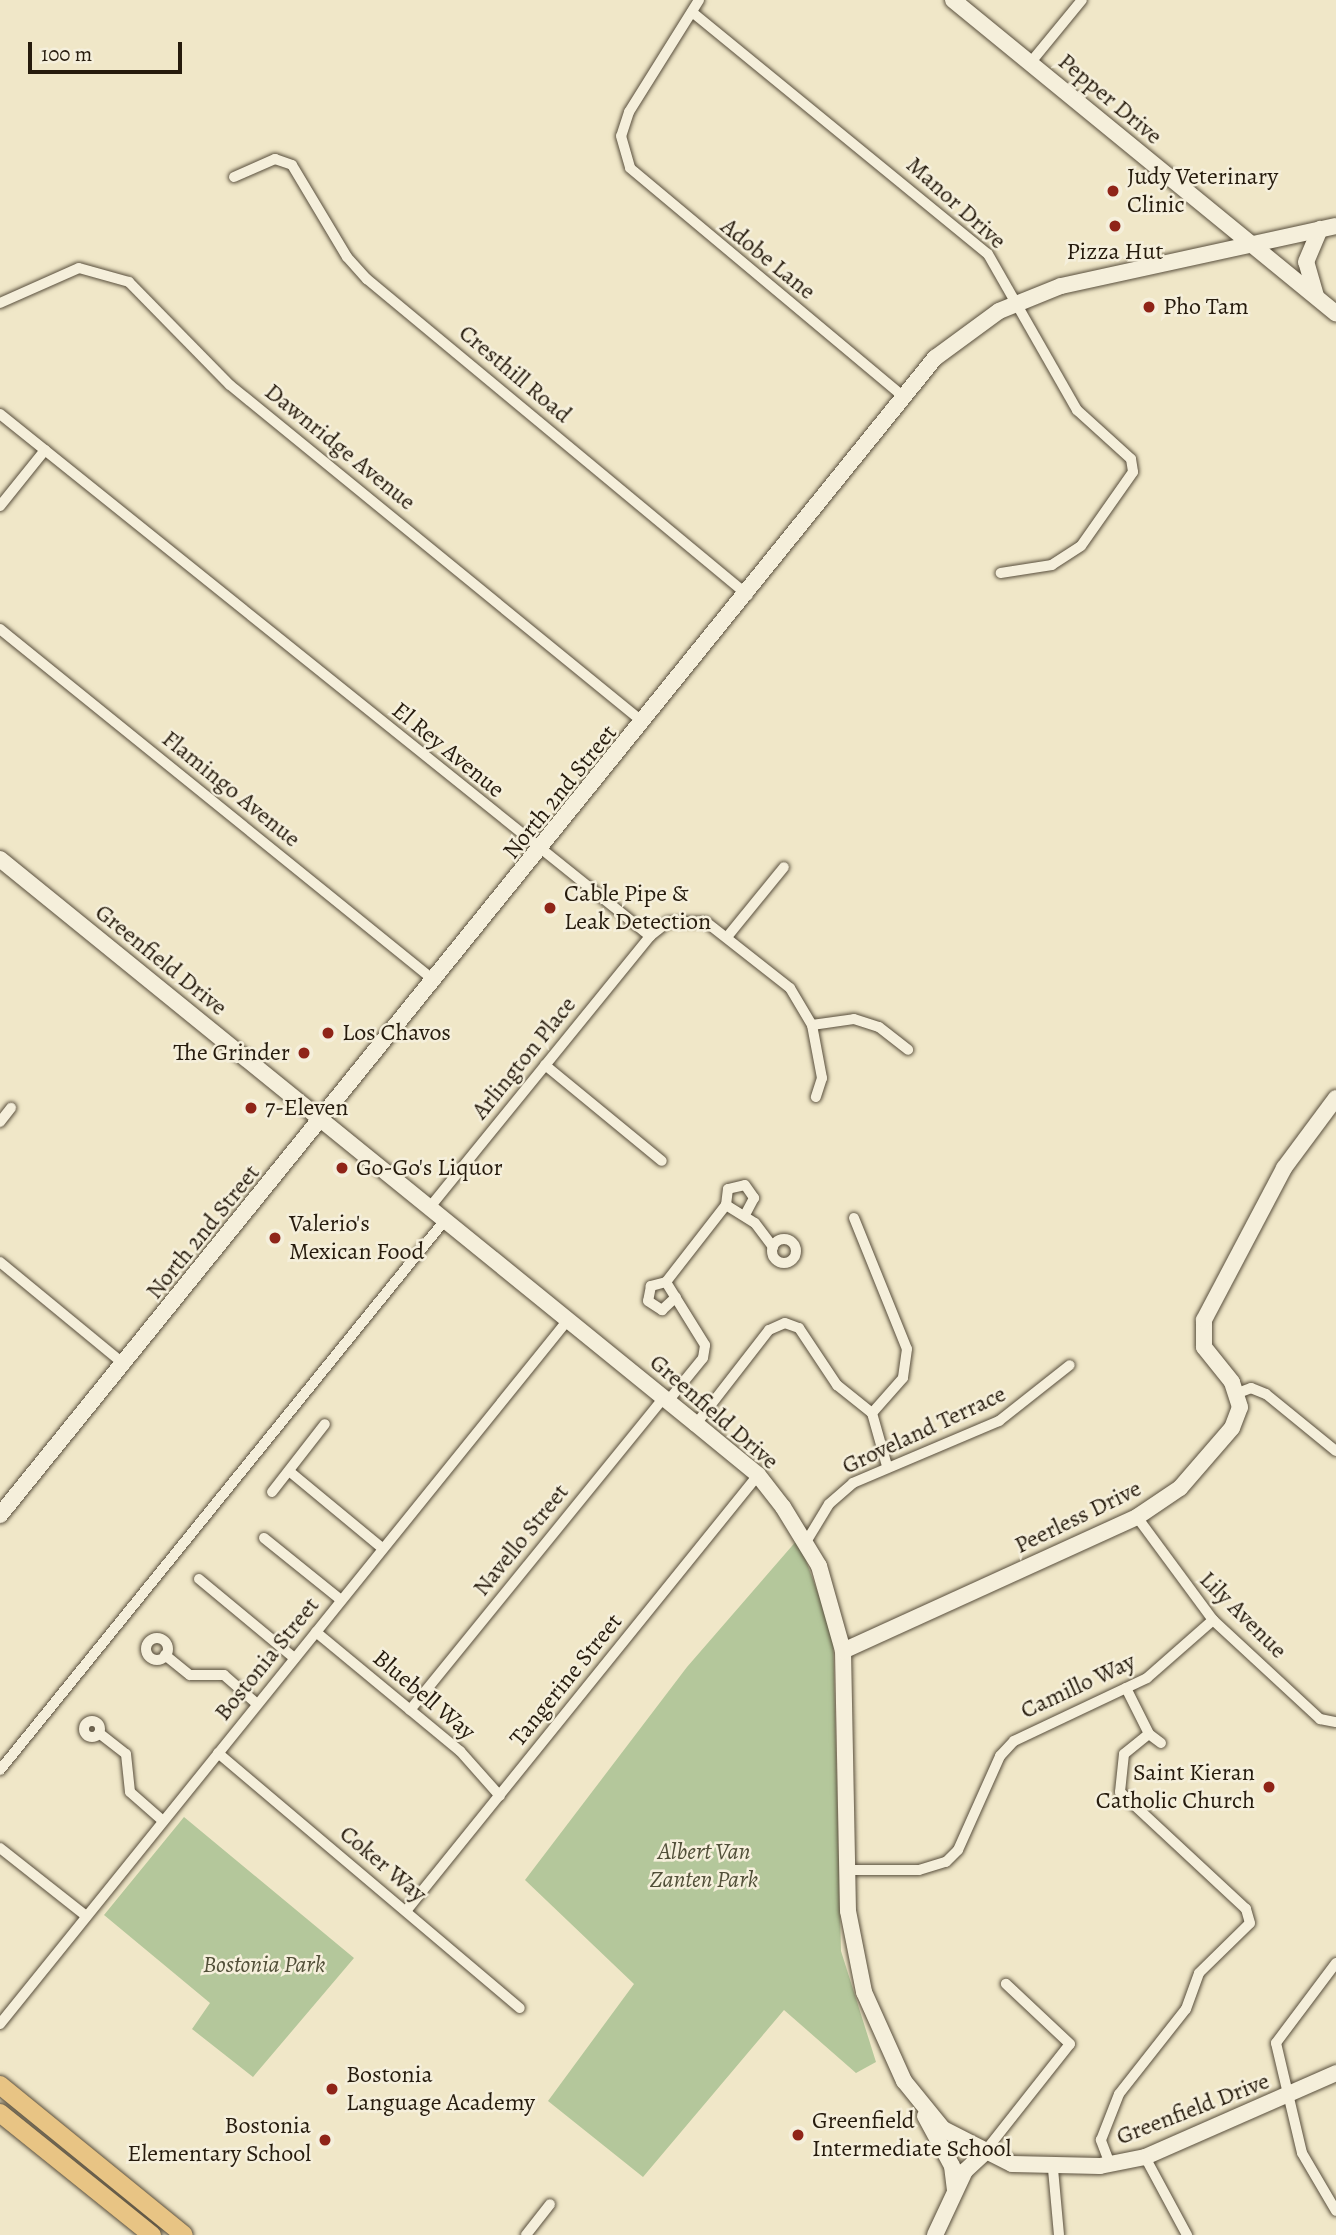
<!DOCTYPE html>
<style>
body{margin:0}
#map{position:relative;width:1336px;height:2235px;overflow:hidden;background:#f0e7c8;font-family:Alegreya,serif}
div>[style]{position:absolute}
.green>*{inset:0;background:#b4c79b}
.roads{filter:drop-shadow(0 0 2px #584e3c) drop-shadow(0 0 2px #584e3c)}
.street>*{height:10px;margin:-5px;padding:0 5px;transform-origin:5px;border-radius:5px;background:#f5efdb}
.street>.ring{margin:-5px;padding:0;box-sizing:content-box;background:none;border:10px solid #f5efdb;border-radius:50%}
.secondary>*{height:16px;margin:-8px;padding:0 8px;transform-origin:8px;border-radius:8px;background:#f5efdb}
.primary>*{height:18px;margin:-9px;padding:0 9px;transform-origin:9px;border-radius:9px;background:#e8c484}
.dots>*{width:19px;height:19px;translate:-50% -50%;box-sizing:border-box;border:4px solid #f5efdb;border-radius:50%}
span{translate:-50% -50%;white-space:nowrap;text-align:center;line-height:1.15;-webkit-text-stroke:5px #f5efdb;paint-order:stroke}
.street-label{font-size:24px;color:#261b0d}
.poi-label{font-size:24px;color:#261b0d}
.left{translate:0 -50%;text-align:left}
.right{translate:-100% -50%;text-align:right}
.park-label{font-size:24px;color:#514f38;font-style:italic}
.scale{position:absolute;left:28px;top:42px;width:154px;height:32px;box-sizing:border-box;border:4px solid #261b0d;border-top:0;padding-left:9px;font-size:21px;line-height:24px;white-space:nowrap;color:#261b0d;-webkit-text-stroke:5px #f5efdb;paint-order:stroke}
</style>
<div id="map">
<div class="green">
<div style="clip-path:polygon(798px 1539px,833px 1634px,841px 1951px,876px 2062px,856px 2073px,784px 2010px,643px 2177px,548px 2101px,634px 1984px,525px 1880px,687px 1667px)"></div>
<div style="clip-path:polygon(184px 1817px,354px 1958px,253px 2077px,192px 2029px,210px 2003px,104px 1915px)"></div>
</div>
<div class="roads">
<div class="street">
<div style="left:699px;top:0;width:132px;rotate:122deg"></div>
<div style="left:629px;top:112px;width:25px;rotate:108deg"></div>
<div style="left:621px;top:136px;width:33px;rotate:74deg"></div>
<div style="left:630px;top:168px;width:356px;rotate:39.9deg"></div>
<div style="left:692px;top:12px;width:382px;rotate:39.3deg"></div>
<div style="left:988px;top:254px;width:180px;rotate:60.3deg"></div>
<div style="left:1077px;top:410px;width:73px;rotate:42.2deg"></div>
<div style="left:1131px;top:459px;width:13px;rotate:81deg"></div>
<div style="left:1133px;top:472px;width:90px;rotate:125.1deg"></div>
<div style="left:1081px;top:546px;width:35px;rotate:147deg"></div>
<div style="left:1052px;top:565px;width:52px;rotate:171.1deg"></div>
<div style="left:1031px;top:62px;width:80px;rotate:-50.6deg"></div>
<div style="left:234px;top:177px;width:45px;rotate:-23.7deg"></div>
<div style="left:275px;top:159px;width:18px;rotate:19deg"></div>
<div style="left:292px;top:165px;width:107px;rotate:59.1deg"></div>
<div style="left:347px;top:257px;width:30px;rotate:48deg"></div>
<div style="left:367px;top:279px;width:495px;rotate:39.7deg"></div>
<div style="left:0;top:303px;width:86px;rotate:-23.9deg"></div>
<div style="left:79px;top:268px;width:52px;rotate:15.6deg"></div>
<div style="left:129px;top:282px;width:144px;rotate:45.6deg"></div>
<div style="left:230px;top:385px;width:534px;rotate:39.23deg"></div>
<div style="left:0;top:414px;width:834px;rotate:38.77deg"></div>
<div style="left:0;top:506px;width:72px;rotate:-51.2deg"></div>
<div style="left:0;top:629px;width:560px;rotate:38.98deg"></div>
<div style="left:727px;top:937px;width:90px;rotate:-50.8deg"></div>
<div style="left:812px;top:1025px;width:42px;rotate:-8.1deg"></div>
<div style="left:854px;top:1019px;width:26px;rotate:18deg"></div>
<div style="left:879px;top:1027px;width:37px;rotate:38deg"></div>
<div style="left:545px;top:1065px;width:151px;rotate:39.4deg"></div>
<div style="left:0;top:1122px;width:18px;rotate:-52deg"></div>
<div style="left:726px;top:1205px;width:16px;rotate:-83deg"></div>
<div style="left:728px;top:1189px;width:17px;rotate:-13deg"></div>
<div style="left:745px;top:1185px;width:16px;rotate:55deg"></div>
<div style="left:754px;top:1198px;width:19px;rotate:118deg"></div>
<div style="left:430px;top:1207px;width:349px;rotate:-50.9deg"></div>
<div style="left:650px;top:936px;width:23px;rotate:-38deg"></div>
<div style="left:668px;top:922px;width:38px"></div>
<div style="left:706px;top:922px;width:107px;rotate:38.2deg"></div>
<div style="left:790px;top:988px;width:43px;rotate:59.3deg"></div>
<div style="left:812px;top:1025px;width:54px;rotate:79.3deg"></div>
<div style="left:822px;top:1078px;width:20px;rotate:108deg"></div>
<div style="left:854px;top:1218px;width:141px;rotate:68deg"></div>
<div style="left:907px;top:1349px;width:29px;rotate:98deg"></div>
<div style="left:903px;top:1378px;width:47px;rotate:131.5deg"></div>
<div style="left:872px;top:1413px;width:55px;rotate:74.2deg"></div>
<div class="ring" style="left:772px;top:1239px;width:14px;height:14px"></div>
<div style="left:0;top:1262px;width:162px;rotate:39.5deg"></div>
<div style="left:666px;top:1282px;width:16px;rotate:165deg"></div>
<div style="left:651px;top:1286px;width:15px;rotate:101deg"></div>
<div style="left:648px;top:1301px;width:17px;rotate:33deg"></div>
<div style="left:662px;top:1310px;width:19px;rotate:-43deg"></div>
<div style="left:1238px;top:1393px;width:14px;rotate:-21deg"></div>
<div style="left:1251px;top:1388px;width:16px;rotate:22deg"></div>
<div style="left:1266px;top:1394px;width:90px;rotate:39.2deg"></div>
<div style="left:668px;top:1401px;width:55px;rotate:-50.9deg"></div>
<div style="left:703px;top:1358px;width:13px;rotate:-81deg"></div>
<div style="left:705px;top:1345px;width:74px;rotate:-121.8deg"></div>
<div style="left:666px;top:1282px;width:98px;rotate:-52.1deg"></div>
<div style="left:726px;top:1205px;width:34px;rotate:32deg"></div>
<div style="left:755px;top:1223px;width:30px;rotate:53deg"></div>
<div style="left:696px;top:1424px;width:119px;rotate:-52.2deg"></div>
<div style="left:769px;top:1330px;width:17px;rotate:-24deg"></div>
<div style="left:785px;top:1323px;width:15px;rotate:20deg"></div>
<div style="left:799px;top:1328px;width:69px;rotate:56.3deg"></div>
<div style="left:837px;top:1385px;width:45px;rotate:38.7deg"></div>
<div style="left:289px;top:1471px;width:121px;rotate:39.6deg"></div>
<div style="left:272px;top:1492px;width:86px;rotate:-52.1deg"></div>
<div style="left:1137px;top:1517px;width:128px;rotate:53.6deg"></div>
<div style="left:1213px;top:1620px;width:146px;rotate:42.8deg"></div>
<div style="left:1320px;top:1719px;width:16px;rotate:11deg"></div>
<div style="left:264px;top:1538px;width:99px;rotate:38.8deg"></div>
<div style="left:806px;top:1542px;width:44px;rotate:-58.8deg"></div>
<div style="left:829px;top:1504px;width:32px;rotate:-41deg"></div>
<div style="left:853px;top:1483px;width:159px;rotate:-23deg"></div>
<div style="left:999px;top:1421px;width:90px;rotate:-38.3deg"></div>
<div style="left:199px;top:1579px;width:124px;rotate:39.7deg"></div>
<div style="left:316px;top:1632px;width:187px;rotate:39.6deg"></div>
<div style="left:460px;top:1751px;width:60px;rotate:48.4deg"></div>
<div class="ring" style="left:146px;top:1638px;width:12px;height:12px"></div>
<div style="left:165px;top:1655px;width:32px;rotate:39deg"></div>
<div style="left:190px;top:1675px;width:34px"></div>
<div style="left:224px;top:1675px;width:44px;rotate:41.3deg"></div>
<div style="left:1126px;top:1688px;width:51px;rotate:63.4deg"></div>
<div style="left:1149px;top:1734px;width:15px;rotate:37deg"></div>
<div style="left:410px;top:1710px;width:402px;rotate:-50.9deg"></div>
<div class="ring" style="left:84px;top:1721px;width:6px;height:6px"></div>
<div style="left:99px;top:1733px;width:34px;rotate:38deg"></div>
<div style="left:126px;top:1754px;width:38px;rotate:84deg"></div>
<div style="left:130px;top:1792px;width:44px;rotate:41.3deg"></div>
<div style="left:218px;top:1753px;width:395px;rotate:40.2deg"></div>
<div style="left:0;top:1770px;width:707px;rotate:-51.02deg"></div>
<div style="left:0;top:1848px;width:110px;rotate:38.3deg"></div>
<div style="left:846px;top:1870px;width:73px"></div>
<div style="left:919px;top:1870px;width:28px;rotate:-17deg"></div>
<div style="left:946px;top:1862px;width:17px;rotate:-45deg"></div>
<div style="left:958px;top:1850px;width:103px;rotate:-65.9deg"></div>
<div style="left:1000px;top:1756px;width:21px;rotate:-47deg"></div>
<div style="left:1014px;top:1741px;width:147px;rotate:-25.3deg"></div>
<div style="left:1147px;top:1678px;width:88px;rotate:-41.3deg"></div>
<div style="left:406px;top:1911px;width:560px;rotate:-51.08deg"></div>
<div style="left:1336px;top:1963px;width:100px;rotate:126.9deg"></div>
<div style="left:1276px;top:2043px;width:113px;rotate:76.7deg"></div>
<div style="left:1302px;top:2153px;width:67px;rotate:59.6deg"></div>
<div style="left:0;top:2024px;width:903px;rotate:-51.11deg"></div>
<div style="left:983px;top:2154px;width:140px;rotate:-51.7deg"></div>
<div style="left:1070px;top:2044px;width:88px;rotate:-136.8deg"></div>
<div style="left:1145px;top:2157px;width:89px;rotate:61.7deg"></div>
<div style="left:1110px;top:2164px;width:26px;rotate:-111deg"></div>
<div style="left:1101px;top:2140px;width:49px;rotate:-68.6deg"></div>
<div style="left:1119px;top:2094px;width:108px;rotate:-51.8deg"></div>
<div style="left:1186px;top:2009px;width:38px;rotate:-70deg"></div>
<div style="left:1199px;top:1973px;width:71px;rotate:-44.4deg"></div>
<div style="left:1250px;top:1923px;width:15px;rotate:-106deg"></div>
<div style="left:1246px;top:1909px;width:172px;rotate:-137.1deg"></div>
<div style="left:1120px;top:1792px;width:38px;rotate:-84deg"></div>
<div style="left:1124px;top:1754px;width:32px;rotate:-39deg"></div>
<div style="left:1053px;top:2169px;width:66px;rotate:84.8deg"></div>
<div style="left:526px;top:2235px;width:39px;rotate:-52deg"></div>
</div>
<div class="secondary">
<div style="left:953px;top:0;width:495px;rotate:39.3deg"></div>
<div style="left:1316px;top:296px;width:35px;rotate:-106deg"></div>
<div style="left:1306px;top:262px;width:36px;rotate:-67deg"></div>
<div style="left:0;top:859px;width:896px;rotate:39.07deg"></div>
<div style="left:696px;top:1424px;width:80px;rotate:39.4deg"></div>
<div style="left:758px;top:1475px;width:41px;rotate:52deg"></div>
<div style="left:783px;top:1507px;width:69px;rotate:58.6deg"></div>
<div style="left:819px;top:1566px;width:88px;rotate:74.2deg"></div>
<div style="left:843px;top:1651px;width:260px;rotate:88.9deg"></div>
<div style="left:848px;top:1911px;width:83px;rotate:78.8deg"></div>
<div style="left:864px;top:1992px;width:98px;rotate:65.8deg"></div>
<div style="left:904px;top:2081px;width:62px;rotate:50.9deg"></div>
<div style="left:943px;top:2129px;width:77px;rotate:26.9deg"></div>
<div style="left:1012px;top:2164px;width:88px;rotate:1.3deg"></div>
<div style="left:1100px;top:2166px;width:46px;rotate:-11.3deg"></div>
<div style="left:1145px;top:2157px;width:209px;rotate:-23.7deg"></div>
<div style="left:0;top:1515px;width:1488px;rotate:-51.06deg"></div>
<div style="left:935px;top:358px;width:79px;rotate:-36.3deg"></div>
<div style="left:999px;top:311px;width:67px;rotate:-22deg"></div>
<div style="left:1061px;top:286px;width:281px;rotate:-12.3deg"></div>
<div style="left:843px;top:1651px;width:323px;rotate:-24.5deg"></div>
<div style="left:1137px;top:1517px;width:52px;rotate:-34deg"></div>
<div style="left:1180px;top:1488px;width:79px;rotate:-49.1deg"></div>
<div style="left:1232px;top:1428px;width:22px;rotate:-69deg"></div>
<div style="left:1240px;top:1407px;width:26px;rotate:-108deg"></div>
<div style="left:1232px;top:1382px;width:45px;rotate:-128.7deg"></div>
<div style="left:1204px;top:1347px;width:27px;rotate:-90deg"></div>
<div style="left:1204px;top:1320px;width:172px;rotate:-62.2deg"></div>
<div style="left:1284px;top:1168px;width:87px;rotate:-53.4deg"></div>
<div style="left:925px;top:2116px;width:57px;rotate:61.6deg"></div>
<div style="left:952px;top:2166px;width:25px;rotate:83deg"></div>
<div style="left:935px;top:2235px;width:71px;rotate:-64.9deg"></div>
<div style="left:965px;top:2171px;width:25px;rotate:-43deg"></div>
</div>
<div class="primary">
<div style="left:0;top:2085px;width:237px;rotate:39.2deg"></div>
<div style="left:0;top:2113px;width:195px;rotate:38.8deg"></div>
</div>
</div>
<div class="dots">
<div style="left:1113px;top:191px;background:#8f2418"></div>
<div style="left:1115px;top:226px;background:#8f2418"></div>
<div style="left:1149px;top:307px;background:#8f2418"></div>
<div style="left:550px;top:908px;background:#8f2418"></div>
<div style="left:328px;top:1033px;background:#8f2418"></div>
<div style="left:304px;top:1053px;background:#8f2418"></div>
<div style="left:251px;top:1108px;background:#8f2418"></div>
<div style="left:342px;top:1168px;background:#8f2418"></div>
<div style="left:275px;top:1238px;background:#8f2418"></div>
<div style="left:1269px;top:1787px;background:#8f2418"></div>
<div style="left:332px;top:2089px;background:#8f2418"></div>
<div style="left:798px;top:2135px;background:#8f2418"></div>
<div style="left:325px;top:2140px;background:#8f2418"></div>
</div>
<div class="street-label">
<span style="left:1110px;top:99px;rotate:40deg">Pepper Drive</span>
<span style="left:956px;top:203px;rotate:42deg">Manor Drive</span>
<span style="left:768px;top:259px;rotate:39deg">Adobe Lane</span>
<span style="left:515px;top:374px;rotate:40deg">Cresthill Road</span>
<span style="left:340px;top:447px;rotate:39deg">Dawnridge Avenue</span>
<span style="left:448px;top:750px;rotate:39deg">El Rey Avenue</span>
<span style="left:231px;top:789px;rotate:39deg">Flamingo Avenue</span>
<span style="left:560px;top:792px;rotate:-51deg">North 2nd Street</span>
<span style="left:161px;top:960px;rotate:39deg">Greenfield Drive</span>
<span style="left:524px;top:1058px;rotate:-51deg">Arlington Place</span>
<span style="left:203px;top:1232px;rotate:-51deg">North 2nd Street</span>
<span style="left:714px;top:1412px;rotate:41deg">Greenfield Drive</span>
<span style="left:924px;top:1430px;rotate:-25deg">Groveland Terrace</span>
<span style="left:1078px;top:1517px;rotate:-26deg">Peerless Drive</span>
<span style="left:521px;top:1540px;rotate:-51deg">Navello Street</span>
<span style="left:1243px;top:1615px;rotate:45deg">Lily Avenue</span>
<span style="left:267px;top:1659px;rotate:-51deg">Bostonia Street</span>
<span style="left:566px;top:1680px;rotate:-51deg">Tangerine Street</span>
<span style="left:1078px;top:1686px;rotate:-25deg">Camillo Way</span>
<span style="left:424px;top:1695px;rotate:40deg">Bluebell Way</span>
<span style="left:383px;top:1864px;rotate:40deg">Coker Way</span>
<span style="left:1193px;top:2109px;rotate:-21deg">Greenfield Drive</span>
</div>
<div class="poi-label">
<span class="left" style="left:1127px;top:191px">Judy Veterinary<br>Clinic</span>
<span style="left:1115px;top:252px">Pizza Hut</span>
<span class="left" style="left:1163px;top:307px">Pho Tam</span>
<span class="left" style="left:564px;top:908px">Cable Pipe &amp;<br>Leak Detection</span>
<span class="left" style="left:342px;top:1033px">Los Chavos</span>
<span class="right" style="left:290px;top:1053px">The Grinder</span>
<span class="left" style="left:265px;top:1108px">7-Eleven</span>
<span class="left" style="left:356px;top:1168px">Go-Go's Liquor</span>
<span class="left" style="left:289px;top:1238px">Valerio's<br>Mexican Food</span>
<span class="right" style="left:1255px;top:1787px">Saint Kieran<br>Catholic Church</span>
<span class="left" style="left:346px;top:2089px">Bostonia<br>Language Academy</span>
<span class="left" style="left:812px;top:2135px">Greenfield<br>Intermediate School</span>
<span class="right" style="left:311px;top:2140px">Bostonia<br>Elementary School</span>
</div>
<div class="park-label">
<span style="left:704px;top:1866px">Albert Van<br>Zanten Park</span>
<span style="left:264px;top:1965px">Bostonia Park</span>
</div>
<div class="scale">100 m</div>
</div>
